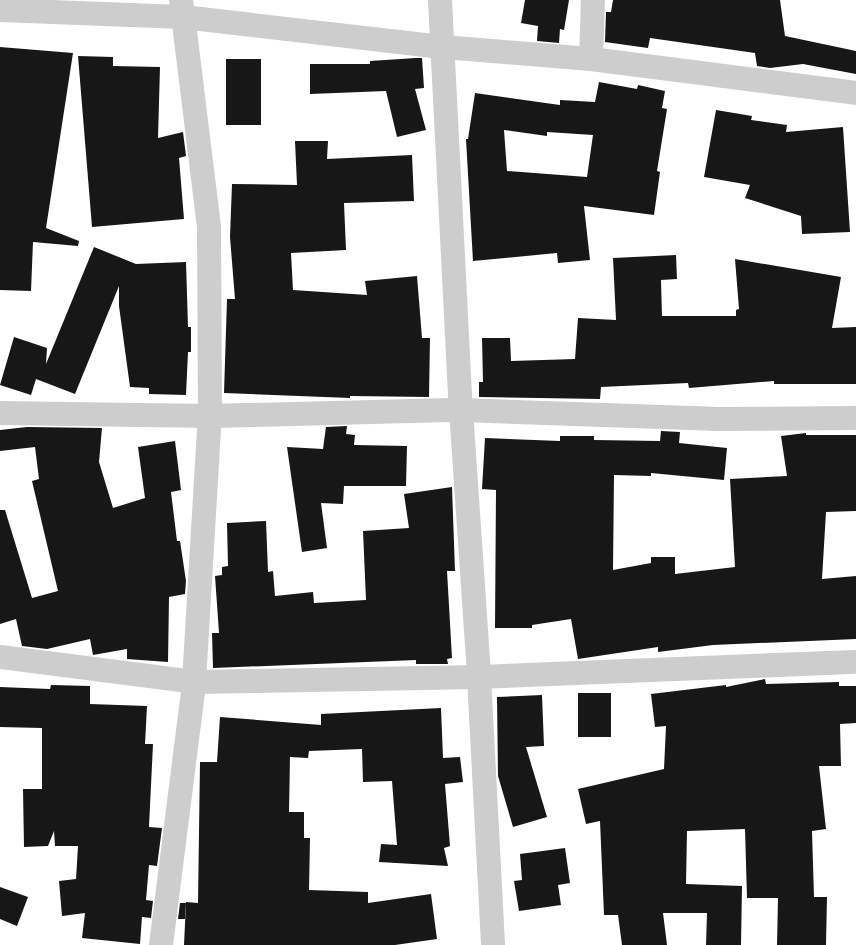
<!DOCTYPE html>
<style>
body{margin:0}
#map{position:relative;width:856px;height:945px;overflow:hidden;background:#fff;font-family:"Fira Sans Condensed",sans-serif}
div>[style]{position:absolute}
.building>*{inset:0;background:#171717;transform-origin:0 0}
.minor>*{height:24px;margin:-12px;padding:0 12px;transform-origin:12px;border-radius:12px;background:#cdcdcd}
span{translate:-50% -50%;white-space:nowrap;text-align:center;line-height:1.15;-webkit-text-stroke:5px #fff;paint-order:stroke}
</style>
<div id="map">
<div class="building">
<div style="clip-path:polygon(525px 0,569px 0,564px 30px,560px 29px,559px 43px,537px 41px,538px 26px,521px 23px)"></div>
<div style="clip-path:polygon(613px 0,780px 0,785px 36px,856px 51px,856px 74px,803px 64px,770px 68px,757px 66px,755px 53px,650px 38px,648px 48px,605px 42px,606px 12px,611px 12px)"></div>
<div style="clip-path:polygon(0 47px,73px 53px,46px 228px,79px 241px,78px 246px,33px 242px,31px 291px,0 290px)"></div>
<div style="clip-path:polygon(78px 56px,113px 57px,113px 66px,160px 67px,158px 138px,183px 132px,186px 156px,179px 158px,184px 219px,92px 227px)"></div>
<div style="clip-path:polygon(416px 58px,422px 58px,424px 88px,415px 89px,426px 130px,397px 137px,386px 91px,310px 94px,310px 64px,370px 64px,370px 61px)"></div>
<div style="left:226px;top:59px;width:35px;height:66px"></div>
<div style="clip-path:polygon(evenodd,599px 82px,637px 89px,638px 85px,665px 91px,662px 108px,667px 109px,657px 171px,660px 172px,654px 215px,584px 206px,590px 260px,558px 263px,557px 253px,473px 261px,466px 139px,468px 139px,475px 93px,560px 105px,560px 100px,595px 102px,599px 82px,504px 130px,547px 136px,547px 132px,593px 135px,587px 177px,507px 171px,504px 130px)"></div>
<div style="clip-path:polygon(716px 110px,752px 116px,751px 120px,787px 125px,786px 132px,843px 127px,850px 232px,802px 234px,801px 216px,745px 198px,750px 185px,704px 177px)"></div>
<div style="clip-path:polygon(295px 141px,328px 141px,327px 159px,412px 155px,414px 201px,344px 203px,346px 250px,291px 253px,293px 290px,367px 295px,365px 281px,417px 276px,422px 338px,430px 338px,429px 397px,350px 396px,350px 398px,224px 393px,227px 299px,235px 299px,230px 237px,232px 184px,297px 185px)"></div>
<div style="clip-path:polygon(94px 247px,136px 264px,186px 262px,188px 327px,191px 327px,191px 352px,188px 352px,186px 395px,149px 394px,149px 388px,130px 387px,119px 306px,119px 286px,75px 394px,36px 379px,31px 395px,0 385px,14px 337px,47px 348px,46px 364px)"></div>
<div style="clip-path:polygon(676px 255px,677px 279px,661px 280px,662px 316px,736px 316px,736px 310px,739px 309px,735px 259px,841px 277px,832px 328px,856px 327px,856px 384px,774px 384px,774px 381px,689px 388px,688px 383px,601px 387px,600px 399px,479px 397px,479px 382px,483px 382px,482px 338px,510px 338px,511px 361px,575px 359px,578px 318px,616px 320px,613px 258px)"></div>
<div style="clip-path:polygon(347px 426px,346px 434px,355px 435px,354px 445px,407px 446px,406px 486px,344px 486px,343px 504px,321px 503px,327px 548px,302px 552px,287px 447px,323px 449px,326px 427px)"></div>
<div style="clip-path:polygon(27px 427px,102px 428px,99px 462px,113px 508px,145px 498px,138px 447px,175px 441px,181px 490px,171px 492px,177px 541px,180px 541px,186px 581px,185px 594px,169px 597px,168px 662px,127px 659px,127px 649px,93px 655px,90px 639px,47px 649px,22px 646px,16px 619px,0 624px,0 510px,5px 510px,32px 598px,58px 591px,32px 481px,39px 479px,35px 447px,0 451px,0 430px)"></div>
<div style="clip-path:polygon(661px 431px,680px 432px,679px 443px,727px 448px,724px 480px,651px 473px,651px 476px,614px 475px,613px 570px,651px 563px,651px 557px,675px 557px,675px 574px,735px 567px,730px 479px,787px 476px,781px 436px,806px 433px,806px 435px,856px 435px,856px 511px,826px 512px,822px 579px,856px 576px,856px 639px,713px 645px,658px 652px,658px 647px,578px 659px,571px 619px,532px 625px,532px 628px,495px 628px,496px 490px,482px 489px,485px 438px,560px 441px,560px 436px,594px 436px,594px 440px,660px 441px)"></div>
<div style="clip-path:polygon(452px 487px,455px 571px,447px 571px,452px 658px,447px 659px,448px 664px,416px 664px,416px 660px,213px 668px,212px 633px,219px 633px,215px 576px,222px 575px,222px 567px,228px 566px,227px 523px,266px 521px,268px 572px,273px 571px,275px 596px,313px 592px,314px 603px,366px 600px,363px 531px,409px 528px,404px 494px)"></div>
<div style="clip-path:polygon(765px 679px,766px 684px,839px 682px,839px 686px,856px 686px,856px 723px,840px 724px,841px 766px,819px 766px,826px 829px,812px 831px,814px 897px,827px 897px,826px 945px,777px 945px,778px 898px,747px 898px,745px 829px,687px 831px,686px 884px,742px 886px,741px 945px,706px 945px,707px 913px,663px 913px,667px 945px,622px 945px,618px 915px,604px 915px,600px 821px,586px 824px,578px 789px,664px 769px,666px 726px,655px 727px,651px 694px,726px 685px,726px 687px)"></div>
<div style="clip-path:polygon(51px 685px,90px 686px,90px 704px,147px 706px,145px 744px,153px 744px,149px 827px,162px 828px,157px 866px,149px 865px,146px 900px,153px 901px,151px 918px,142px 917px,140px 944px,82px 938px,85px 913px,62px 916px,59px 881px,76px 879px,78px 846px,55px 846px,54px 831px,48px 846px,24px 847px,23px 789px,42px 789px,42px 728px,0 727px,0 687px,50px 689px)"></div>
<div style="left:578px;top:693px;width:33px;height:44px"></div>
<div style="clip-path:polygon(542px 695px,544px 746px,526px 747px,547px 817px,513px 827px,498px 776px,497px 697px)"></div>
<div style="clip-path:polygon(441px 708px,443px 758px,460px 757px,463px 782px,445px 784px,450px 846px,444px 848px,448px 866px,379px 862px,381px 844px,397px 845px,392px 781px,363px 782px,362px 749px,309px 751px,308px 758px,290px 757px,289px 812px,304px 812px,304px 838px,310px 838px,309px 890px,368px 892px,368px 903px,431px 894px,437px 939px,395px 945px,184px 945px,186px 902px,198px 903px,200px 762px,217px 762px,220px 717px,321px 725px,321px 714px)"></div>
<div style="clip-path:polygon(565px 848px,570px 883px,558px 885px,561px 905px,519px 911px,514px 881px,522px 880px,520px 854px)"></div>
<div style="clip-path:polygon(0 887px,28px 897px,17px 926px,0 919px)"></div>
<div style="clip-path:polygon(180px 903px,186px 903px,185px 919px,178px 919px)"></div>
</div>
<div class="minor">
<div style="left:440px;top:0;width:411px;rotate:87.1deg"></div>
<div style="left:461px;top:410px;width:268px;rotate:86.1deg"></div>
<div style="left:479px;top:677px;width:268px;rotate:87deg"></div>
<div style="left:0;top:10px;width:183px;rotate:2.2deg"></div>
<div style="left:183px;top:17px;width:263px;rotate:6.6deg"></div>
<div style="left:444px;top:47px;width:147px;rotate:4.7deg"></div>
<div style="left:591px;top:59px;width:267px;rotate:7.3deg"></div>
<div style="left:591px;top:59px;width:59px;rotate:-88.1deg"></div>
<div style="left:0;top:413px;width:210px;rotate:0.8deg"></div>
<div style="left:210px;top:416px;width:251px;rotate:-1.4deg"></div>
<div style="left:461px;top:410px;width:252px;rotate:2deg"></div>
<div style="left:713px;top:419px;width:143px;rotate:-0.4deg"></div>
<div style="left:0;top:657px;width:196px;rotate:7.3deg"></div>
<div style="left:194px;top:682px;width:285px;rotate:-1deg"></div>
<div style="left:479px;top:677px;width:377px;rotate:-2.3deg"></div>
<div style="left:161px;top:945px;width:265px;rotate:-82.8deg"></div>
<div style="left:194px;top:682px;width:266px;rotate:-86.6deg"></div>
<div style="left:210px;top:416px;width:189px;rotate:-90.3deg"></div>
<div style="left:209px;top:227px;width:229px;rotate:-97deg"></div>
</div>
</div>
